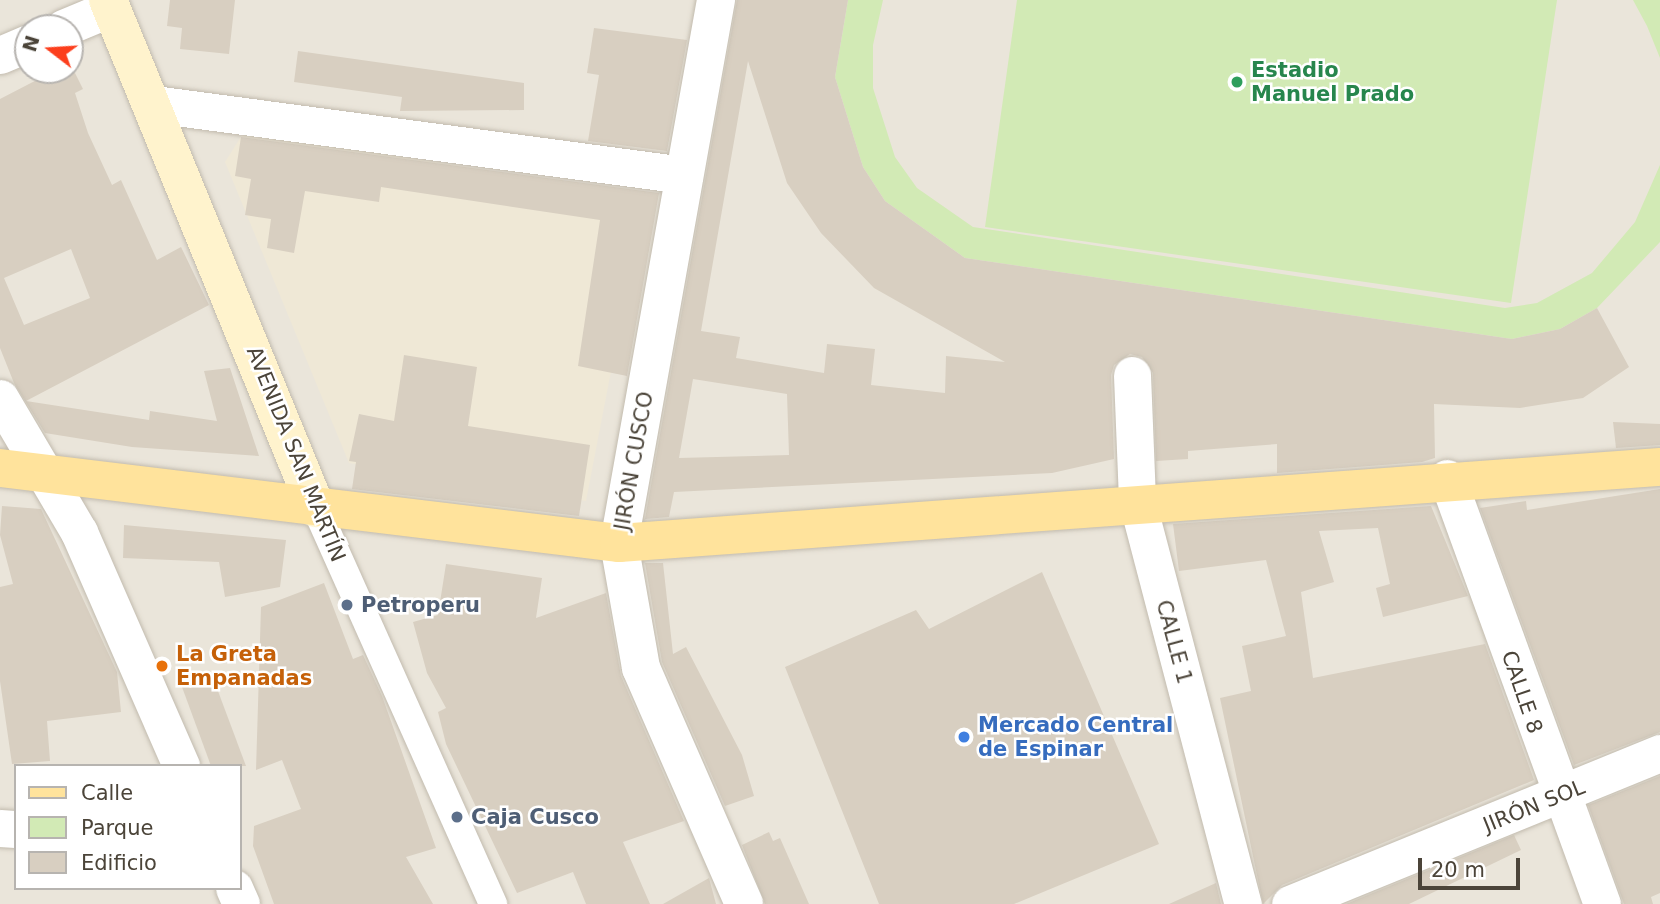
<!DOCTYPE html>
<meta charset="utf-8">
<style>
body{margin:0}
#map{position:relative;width:1660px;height:904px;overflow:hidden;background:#f6f3ec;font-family:"DejaVu Sans",sans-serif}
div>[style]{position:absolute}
.residential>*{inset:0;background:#eae5da}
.education>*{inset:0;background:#efe8d6}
.green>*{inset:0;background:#d2eab5}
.building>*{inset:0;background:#d8cfc1}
.roads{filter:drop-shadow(0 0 2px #c2bbae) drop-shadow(0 0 2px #c2bbae)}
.pedestrian>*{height:28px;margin:-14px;padding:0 14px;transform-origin:14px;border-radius:14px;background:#fff}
.minor>*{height:37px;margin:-18.5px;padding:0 18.5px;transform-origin:18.5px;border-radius:18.5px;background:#fff}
.tertiary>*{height:38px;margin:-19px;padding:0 19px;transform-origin:19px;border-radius:19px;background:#fff}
.secondary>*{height:38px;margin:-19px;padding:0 19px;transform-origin:19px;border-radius:19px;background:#fff3cd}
.primary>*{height:38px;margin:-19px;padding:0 19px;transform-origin:19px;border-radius:19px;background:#ffe39c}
.dots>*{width:19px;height:19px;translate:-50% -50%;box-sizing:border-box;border:4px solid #fff;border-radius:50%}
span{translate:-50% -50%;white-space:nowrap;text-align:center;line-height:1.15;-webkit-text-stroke:5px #fff;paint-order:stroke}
.leisure-label{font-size:21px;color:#27864d;font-weight:700}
.left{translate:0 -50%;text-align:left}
.street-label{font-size:21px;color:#4b4439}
.service-label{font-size:21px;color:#4e5e75;font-weight:700}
.food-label{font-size:21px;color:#c56008;font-weight:700}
.shop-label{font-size:21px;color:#366cbe;font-weight:700}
.legend{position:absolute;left:14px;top:764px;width:228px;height:126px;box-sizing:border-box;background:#fff;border:2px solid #b7b4b0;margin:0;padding:9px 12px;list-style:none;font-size:21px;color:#4b4439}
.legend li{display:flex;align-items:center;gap:14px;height:35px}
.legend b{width:35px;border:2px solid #b7b4b0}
.north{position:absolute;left:14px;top:14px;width:70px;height:70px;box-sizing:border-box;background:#fff;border:2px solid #b7b4b0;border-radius:50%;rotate:287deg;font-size:19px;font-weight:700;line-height:28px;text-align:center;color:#4b4439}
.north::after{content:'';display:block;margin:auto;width:24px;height:32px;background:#fc3f1d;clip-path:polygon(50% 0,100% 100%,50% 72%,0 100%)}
.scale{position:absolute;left:1418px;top:858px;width:102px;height:32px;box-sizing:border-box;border:4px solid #4b4439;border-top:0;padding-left:9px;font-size:21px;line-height:24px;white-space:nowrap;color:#4b4439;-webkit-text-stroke:5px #fff;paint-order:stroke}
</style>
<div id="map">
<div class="residential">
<div style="clip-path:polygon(evenodd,0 0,1660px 0,1660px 904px,0 904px,0 0,28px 28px,70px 28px,70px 70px,28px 70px,28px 28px,0 0,16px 766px,240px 766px,240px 888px,16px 888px,16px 766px)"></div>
</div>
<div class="education">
<div style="clip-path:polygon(244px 132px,645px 195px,586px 501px,349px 463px,225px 162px)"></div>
</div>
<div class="green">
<div style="clip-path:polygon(848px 0,883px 0,873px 45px,873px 88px,895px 157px,917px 188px,973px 227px,1505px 308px,1537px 303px,1592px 273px,1635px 222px,1660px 165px,1660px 242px,1597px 308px,1560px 329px,1512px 339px,965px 258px,885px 201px,863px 167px,835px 77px)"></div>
<div style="clip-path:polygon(1017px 0,1557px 0,1511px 303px,985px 227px)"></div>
<div style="clip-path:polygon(1633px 0,1660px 0,1660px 58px,1647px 26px)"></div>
</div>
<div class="building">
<div style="clip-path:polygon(170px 0,235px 0,229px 54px,180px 49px,182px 28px,167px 26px)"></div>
<div style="clip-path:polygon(evenodd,737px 0,848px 0,835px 77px,863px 167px,885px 201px,965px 258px,1512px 339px,1560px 329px,1597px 308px,1629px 367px,1583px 398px,1520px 408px,1434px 404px,1435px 458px,1422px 462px,1277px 473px,1277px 444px,1188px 451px,1188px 459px,1156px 461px,1153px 373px,1142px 357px,1130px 354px,1114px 365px,1111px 375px,1114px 459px,1052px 473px,674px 492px,669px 517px,645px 519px,737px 0,748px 61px,787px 183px,821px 233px,874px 288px,1005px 362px,946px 356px,945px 393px,871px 385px,875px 349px,827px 344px,824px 373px,736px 358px,740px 337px,701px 331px,748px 61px,737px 0,693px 379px,787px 394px,789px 455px,679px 458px,693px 379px)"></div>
<div style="clip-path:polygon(594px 28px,687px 40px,667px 151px,588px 141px,599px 75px,587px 73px)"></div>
<div style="clip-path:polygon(298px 51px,524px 83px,524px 110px,400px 111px,402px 97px,294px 82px)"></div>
<div style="clip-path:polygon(evenodd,70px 63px,83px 89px,75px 93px,88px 133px,112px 185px,121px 180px,157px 260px,181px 247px,209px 305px,26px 401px,149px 420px,150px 411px,217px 421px,204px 371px,230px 368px,259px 456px,132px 447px,45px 433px,14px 383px,0 348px,0 99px,56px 70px,70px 70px,70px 63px,71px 249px,90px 298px,24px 325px,4px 278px,71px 249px)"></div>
<div style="clip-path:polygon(241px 137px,659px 193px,627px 376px,578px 366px,600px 220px,381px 187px,379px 202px,305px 191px,294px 253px,267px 248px,271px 219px,245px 215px,251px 179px,235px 176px)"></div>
<div style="clip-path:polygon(404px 355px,477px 367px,468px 426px,590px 445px,579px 516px,352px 489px,356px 462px,349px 461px,359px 414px,394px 421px)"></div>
<div style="clip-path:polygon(1613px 422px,1660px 424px,1660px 445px,1616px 448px)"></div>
<div style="clip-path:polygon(1660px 489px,1660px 732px,1574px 765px,1480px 508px,1526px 501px,1527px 510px)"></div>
<div style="clip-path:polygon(2px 506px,41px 509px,117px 672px,121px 712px,47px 721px,50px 761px,12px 764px,0 681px,0 587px,13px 584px,0 535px)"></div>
<div style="clip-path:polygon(1431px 506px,1468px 596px,1383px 617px,1376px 588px,1390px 584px,1378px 528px,1319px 531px,1334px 582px,1301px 592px,1313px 678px,1485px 644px,1534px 780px,1282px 885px,1263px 904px,1220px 698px,1251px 691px,1242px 646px,1286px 636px,1266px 560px,1179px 571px,1173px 524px)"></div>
<div style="clip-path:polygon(124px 525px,286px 540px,280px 587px,225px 597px,219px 562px,123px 558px)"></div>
<div style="clip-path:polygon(645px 563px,663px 563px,673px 654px,686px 647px,742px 755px,754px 796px,725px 806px,662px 662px)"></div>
<div style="clip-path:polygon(446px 564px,542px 578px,536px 618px,606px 593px,621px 676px,684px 821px,623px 842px,650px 904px,586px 904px,573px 872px,517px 893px,446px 744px,438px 712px,446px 708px,427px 673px,413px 622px,438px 615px)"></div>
<div style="clip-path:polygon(1042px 572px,1159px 844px,1014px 904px,879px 904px,785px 667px,916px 610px,929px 629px)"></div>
<div style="clip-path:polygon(324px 583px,353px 659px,363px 655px,382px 696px,436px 848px,406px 857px,433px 904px,274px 904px,253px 846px,254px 826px,301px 809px,282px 760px,256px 770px,261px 607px)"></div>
<div style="clip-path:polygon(212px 675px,246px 766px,211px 766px,182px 687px)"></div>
<div style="clip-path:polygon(1660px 776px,1660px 893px,1651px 897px,1653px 904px,1624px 904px,1588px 805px)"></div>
<div style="clip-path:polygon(769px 832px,773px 841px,780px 838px,809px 904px,765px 904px,742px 845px)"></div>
<div style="clip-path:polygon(1514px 835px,1521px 850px,1409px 904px,1346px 904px)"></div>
<div style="clip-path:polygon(709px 878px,716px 904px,663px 904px)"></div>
<div style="clip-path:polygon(1216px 883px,1221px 904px,1169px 904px)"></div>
</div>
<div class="roads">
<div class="pedestrian">
<div style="left:316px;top:508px;width:434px;rotate:65.9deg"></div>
</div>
<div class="minor">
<div style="left:63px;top:28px;width:52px;rotate:-22.6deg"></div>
<div style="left:0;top:55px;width:30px;rotate:-23deg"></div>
<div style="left:154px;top:104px;width:535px;rotate:7.63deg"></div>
<div style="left:1132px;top:375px;width:126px;rotate:87.7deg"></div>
<div style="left:1137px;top:501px;width:417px;rotate:75.3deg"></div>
<div style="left:0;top:398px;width:156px;rotate:59.5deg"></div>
<div style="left:79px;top:532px;width:255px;rotate:66.4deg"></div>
<div style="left:1447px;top:478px;width:453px;rotate:70deg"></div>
<div style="left:0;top:828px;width:16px;rotate:4deg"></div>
<div style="left:234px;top:888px;width:17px;rotate:66deg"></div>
<div style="left:1290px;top:904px;width:400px;rotate:-22.2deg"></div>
</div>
<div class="tertiary">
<div style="left:716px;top:0;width:552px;rotate:100.13deg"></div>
<div style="left:619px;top:543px;width:127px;rotate:80deg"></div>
<div style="left:641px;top:668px;width:257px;rotate:66.4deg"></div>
</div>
<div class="secondary">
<div style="left:108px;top:0;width:549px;rotate:67.73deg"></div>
</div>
<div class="primary">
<div style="left:0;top:468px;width:624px;rotate:6.91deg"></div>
<div style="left:619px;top:543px;width:1044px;rotate:-4.18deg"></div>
</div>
</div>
<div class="dots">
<div style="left:1237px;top:82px;background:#2e9e5b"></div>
<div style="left:347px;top:605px;background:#5c6f8a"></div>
<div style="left:162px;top:666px;background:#e8710a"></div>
<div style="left:964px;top:737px;background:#3f7fe0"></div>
<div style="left:457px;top:817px;background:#5c6f8a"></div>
</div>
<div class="leisure-label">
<span class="left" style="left:1251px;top:82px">Estadio<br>Manuel Prado</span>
</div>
<div class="street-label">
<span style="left:296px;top:454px;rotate:68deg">AVENIDA SAN MARTÍN</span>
<span style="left:634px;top:461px;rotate:-80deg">JIRÓN CUSCO</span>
<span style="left:1174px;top:642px;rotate:75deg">CALLE 1</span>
<span style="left:1522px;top:692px;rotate:71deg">CALLE 8</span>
<span style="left:1534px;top:806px;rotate:-22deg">JIRÓN SOL</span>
</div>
<div class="service-label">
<span class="left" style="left:361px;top:605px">Petroperu</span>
<span class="left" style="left:471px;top:817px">Caja Cusco</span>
</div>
<div class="food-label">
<span class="left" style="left:176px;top:666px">La Greta<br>Empanadas</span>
</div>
<div class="shop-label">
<span class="left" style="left:978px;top:737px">Mercado Central<br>de Espinar</span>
</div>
<ul class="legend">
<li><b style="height:9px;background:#ffe39c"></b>Calle</li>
<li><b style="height:19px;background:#d2eab5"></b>Parque</li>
<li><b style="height:19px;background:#d8cfc1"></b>Edificio</li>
</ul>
<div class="north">N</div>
<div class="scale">20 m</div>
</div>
